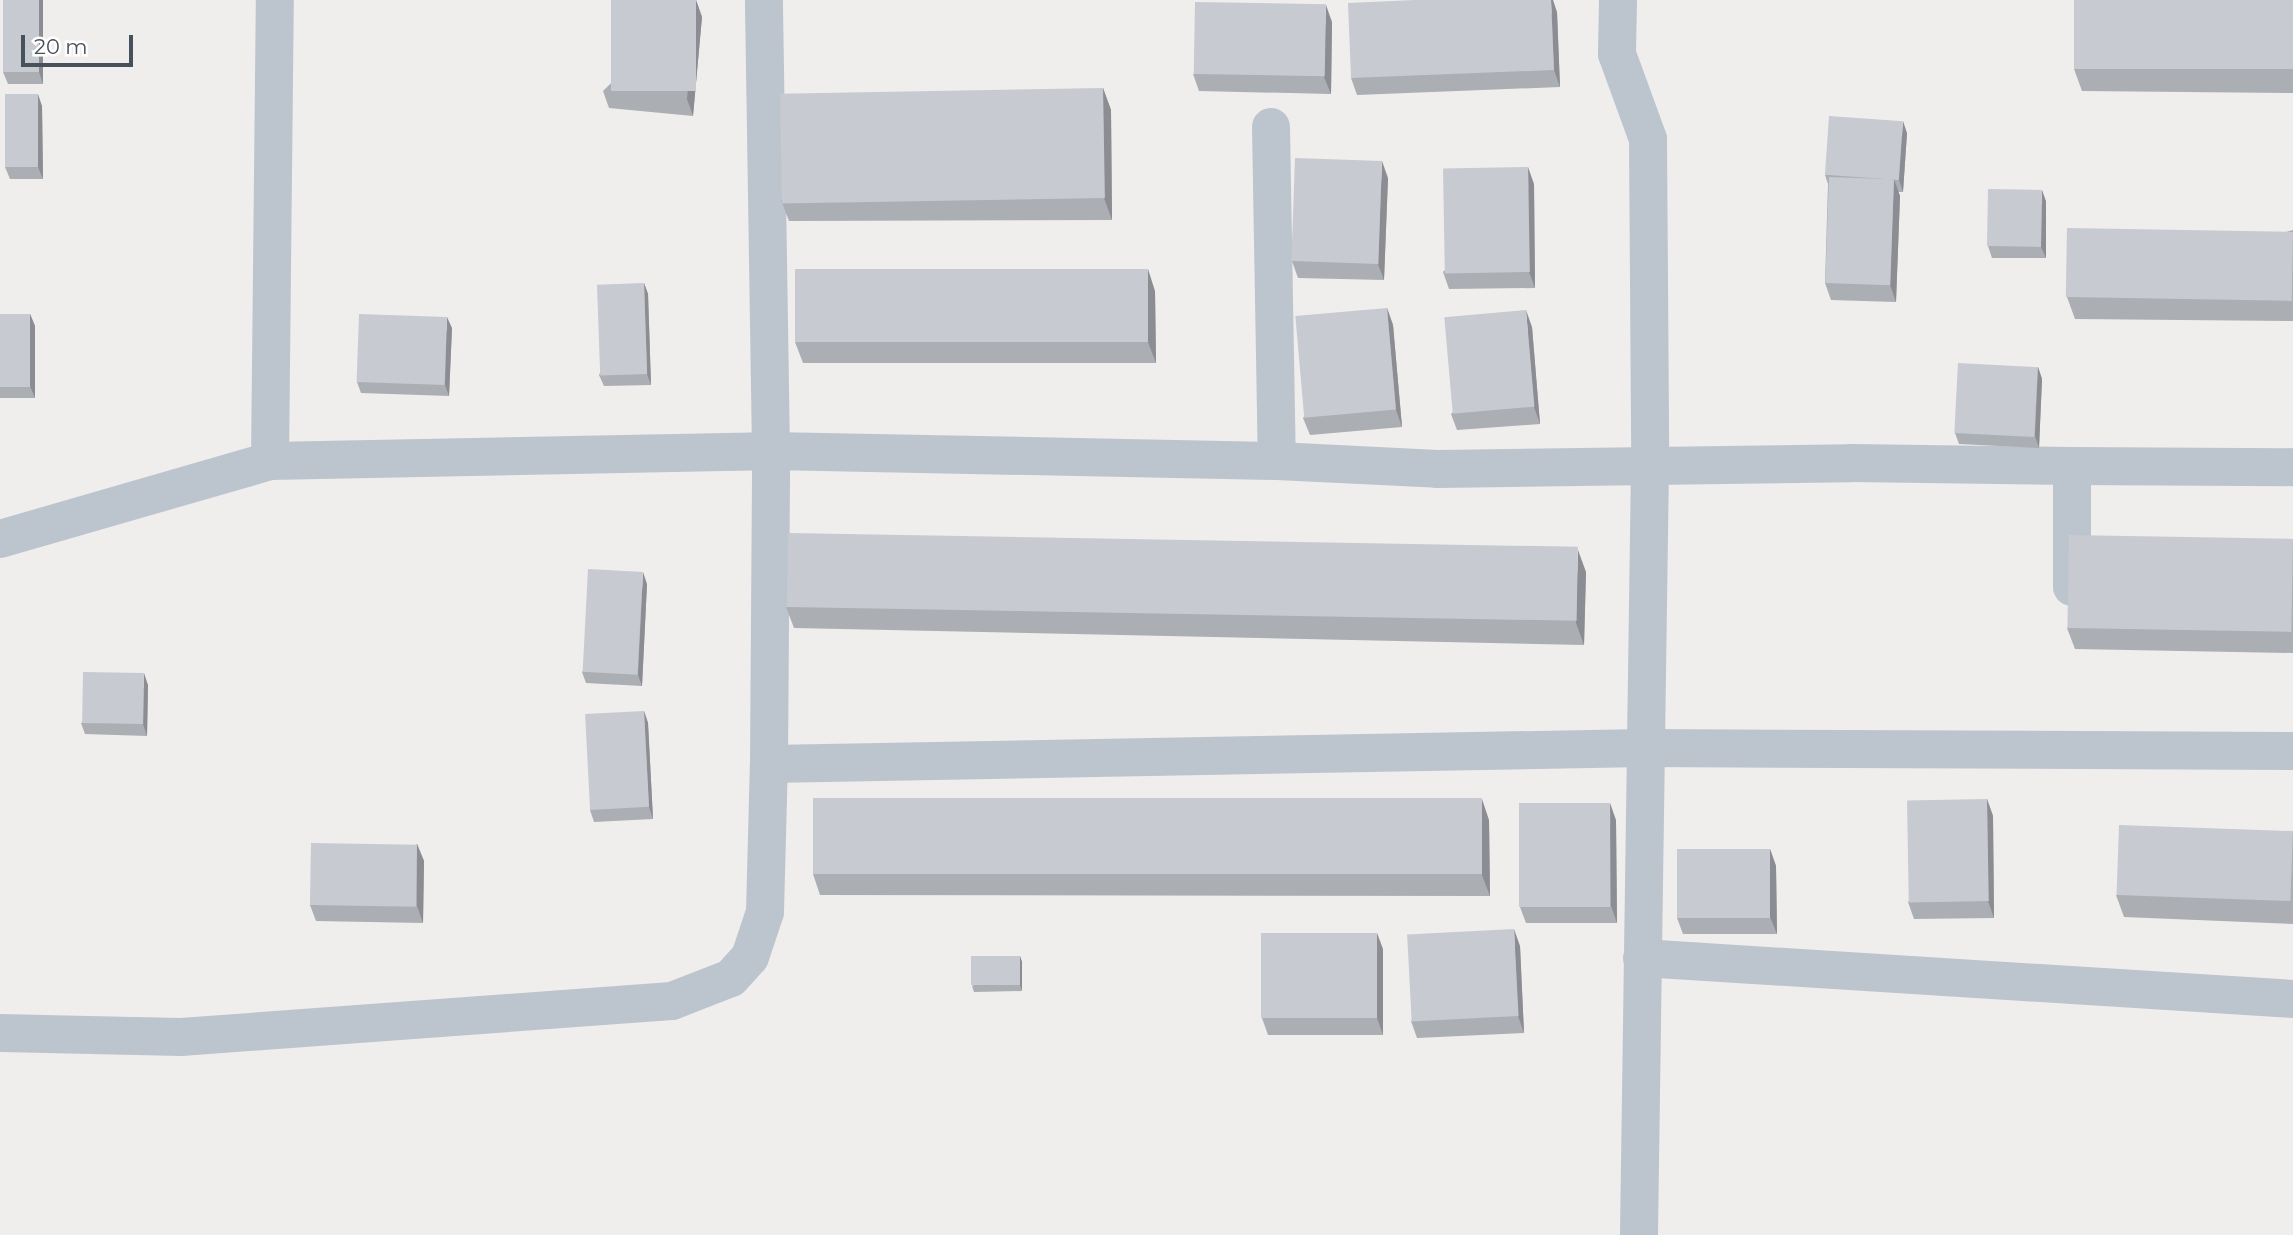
<!DOCTYPE html>
<style>
body{margin:0}
#map{position:relative;width:2293px;height:1235px;overflow:hidden;background:#f0eded;font-family:Montserrat,sans-serif}
div>[style]{position:absolute}
.minor>*{height:38px;margin:-19px;padding:0 19px;transform-origin:19px;border-radius:19px;background:#bcc5cd}
.wall>*{inset:0;background:#abaeb3}
.shaded-wall>*{inset:0;background:#8b8d92}
.building>*{inset:0;background:#c7cad0;transform-origin:0 0}
span{translate:-50% -50%;white-space:nowrap;text-align:center;line-height:1.15;-webkit-text-stroke:5px #fff;paint-order:stroke}
.scale{position:absolute;left:21px;top:35px;width:112px;height:32px;box-sizing:border-box;border:4px solid #46515b;border-top:0;padding-left:9px;font-size:21px;line-height:24px;white-space:nowrap;color:#46515b;-webkit-text-stroke:5px #fff;paint-order:stroke}
</style>
<div id="map">
<div class="minor">
<div style="left:1618px;top:0;width:54px;rotate:91.1deg"></div>
<div style="left:1617px;top:54px;width:90px;rotate:70deg"></div>
<div style="left:1648px;top:139px;width:326px;rotate:89.6deg"></div>
<div style="left:1650px;top:465px;width:770px;rotate:90.82deg"></div>
<div style="left:1271px;top:127px;width:334px;rotate:89deg"></div>
<div style="left:270px;top:461px;width:461px;rotate:-89.4deg"></div>
<div style="left:2072px;top:466px;width:221px;rotate:0.3deg"></div>
<div style="left:0;top:539px;width:281px;rotate:-16.1deg"></div>
<div style="left:270px;top:461px;width:501px;rotate:-1.14deg"></div>
<div style="left:771px;top:451px;width:506px;rotate:1.13deg"></div>
<div style="left:1277px;top:461px;width:161px;rotate:2.8deg"></div>
<div style="left:1438px;top:469px;width:413px;rotate:-0.8deg"></div>
<div style="left:1851px;top:463px;width:221px;rotate:0.8deg"></div>
<div style="left:2072px;top:466px;width:121px;rotate:90deg"></div>
<div style="left:769px;top:764px;width:876px;rotate:-1.05deg"></div>
<div style="left:1645px;top:748px;width:648px;rotate:0.27deg"></div>
<div style="left:1642px;top:958px;width:652px;rotate:3.6deg"></div>
<div style="left:0;top:1033px;width:181px;rotate:1.3deg"></div>
<div style="left:181px;top:1037px;width:492px;rotate:-4.2deg"></div>
<div style="left:672px;top:1001px;width:63px;rotate:-21.3deg"></div>
<div style="left:731px;top:978px;width:28px;rotate:-48deg"></div>
<div style="left:750px;top:957px;width:47px;rotate:-71.6deg"></div>
<div style="left:765px;top:912px;width:148px;rotate:-88.5deg"></div>
<div style="left:769px;top:764px;width:313px;rotate:-89.6deg"></div>
<div style="left:771px;top:451px;width:451px;rotate:-90.9deg"></div>
</div>
<div class="wall">
<div style="clip-path:polygon(43px 0,43px 84px,8px 84px,3px 72px)"></div>
<div style="clip-path:polygon(696px 0,702px 17px,693px 116px,609px 108px,603px 91px)"></div>
<div style="clip-path:polygon(2293px 0,2293px 93px,2082px 91px,2074px 69px)"></div>
<div style="clip-path:polygon(1557px 12px,1560px 87px,1357px 95px,1351px 78px)"></div>
<div style="clip-path:polygon(1332px 22px,1331px 94px,1199px 91px,1193px 74px)"></div>
<div style="clip-path:polygon(1103px 88px,1111px 110px,1112px 220px,789px 221px,781px 200px)"></div>
<div style="clip-path:polygon(42px 106px,43px 179px,10px 179px,5px 167px)"></div>
<div style="clip-path:polygon(1907px 133px,1903px 192px,1898px 192px,1900px 196px,1896px 302px,1831px 300px,1825px 283px,1828px 184px,1825px 175px)"></div>
<div style="clip-path:polygon(1388px 178px,1384px 280px,1298px 278px,1292px 261px)"></div>
<div style="clip-path:polygon(1534px 184px,1535px 288px,1449px 289px,1443px 272px)"></div>
<div style="clip-path:polygon(2046px 201px,2046px 258px,1992px 258px,1988px 246px)"></div>
<div style="clip-path:polygon(2293px 230px,2293px 321px,2075px 319px,2067px 297px)"></div>
<div style="clip-path:polygon(644px 283px,648px 294px,651px 385px,604px 386px,599px 375px)"></div>
<div style="clip-path:polygon(1155px 291px,1156px 363px,803px 363px,795px 342px)"></div>
<div style="clip-path:polygon(1387px 308px,1393px 325px,1402px 427px,1310px 435px,1303px 418px)"></div>
<div style="clip-path:polygon(0 314px,30px 314px,35px 326px,35px 398px,0 398px)"></div>
<div style="clip-path:polygon(1532px 327px,1540px 424px,1457px 430px,1451px 414px)"></div>
<div style="clip-path:polygon(452px 328px,449px 396px,361px 393px,357px 382px)"></div>
<div style="clip-path:polygon(2038px 367px,2042px 379px,2039px 448px,1959px 444px,1955px 433px)"></div>
<div style="clip-path:polygon(2293px 540px,2293px 653px,2075px 649px,2067px 628px)"></div>
<div style="clip-path:polygon(1586px 572px,1584px 645px,794px 628px,786px 607px)"></div>
<div style="clip-path:polygon(647px 584px,642px 686px,586px 683px,582px 672px)"></div>
<div style="clip-path:polygon(148px 685px,147px 736px,85px 734px,81px 723px)"></div>
<div style="clip-path:polygon(644px 711px,648px 723px,653px 819px,594px 822px,590px 810px)"></div>
<div style="clip-path:polygon(1987px 799px,1993px 816px,1994px 918px,1914px 919px,1908px 902px)"></div>
<div style="clip-path:polygon(1489px 820px,1490px 896px,820px 895px,813px 874px)"></div>
<div style="clip-path:polygon(1616px 820px,1617px 923px,1526px 923px,1520px 907px)"></div>
<div style="clip-path:polygon(2293px 832px,2293px 924px,2124px 917px,2116px 895px)"></div>
<div style="clip-path:polygon(417px 844px,424px 861px,423px 923px,316px 921px,310px 905px)"></div>
<div style="clip-path:polygon(1770px 849px,1776px 866px,1777px 934px,1683px 934px,1677px 918px)"></div>
<div style="clip-path:polygon(1520px 946px,1524px 1033px,1417px 1038px,1411px 1021px)"></div>
<div style="clip-path:polygon(1383px 949px,1383px 1035px,1268px 1035px,1262px 1018px)"></div>
<div style="clip-path:polygon(1020px 956px,1022px 962px,1022px 991px,974px 992px,972px 986px)"></div>
</div>
<div class="shaded-wall">
<div style="clip-path:polygon(39px 0,43px 0,43px 84px,39px 72px)"></div>
<div style="clip-path:polygon(696px 0,702px 17px,693px 116px,687px 99px)"></div>
<div style="clip-path:polygon(1551px 0,1553px 0,1557px 12px,1560px 87px,1554px 70px)"></div>
<div style="clip-path:polygon(1326px 5px,1332px 22px,1331px 94px,1324px 77px)"></div>
<div style="clip-path:polygon(1103px 88px,1111px 110px,1112px 220px,1104px 198px)"></div>
<div style="clip-path:polygon(38px 94px,42px 106px,43px 179px,38px 167px)"></div>
<div style="clip-path:polygon(1903px 121px,1907px 133px,1903px 192px,1899px 180px)"></div>
<div style="clip-path:polygon(1382px 161px,1388px 178px,1384px 280px,1378px 264px)"></div>
<div style="clip-path:polygon(1528px 167px,1534px 184px,1535px 288px,1529px 272px)"></div>
<div style="clip-path:polygon(1894px 179px,1900px 196px,1896px 302px,1890px 285px)"></div>
<div style="clip-path:polygon(2042px 190px,2046px 201px,2046px 258px,2041px 247px)"></div>
<div style="clip-path:polygon(1148px 269px,1155px 291px,1156px 363px,1148px 342px)"></div>
<div style="clip-path:polygon(644px 283px,648px 294px,651px 385px,647px 374px)"></div>
<div style="clip-path:polygon(1387px 308px,1393px 325px,1402px 427px,1396px 410px)"></div>
<div style="clip-path:polygon(1526px 310px,1532px 327px,1540px 424px,1534px 407px)"></div>
<div style="clip-path:polygon(30px 314px,35px 326px,35px 398px,30px 386px)"></div>
<div style="clip-path:polygon(447px 317px,452px 328px,449px 396px,445px 385px)"></div>
<div style="clip-path:polygon(2038px 367px,2042px 379px,2039px 448px,2035px 436px)"></div>
<div style="clip-path:polygon(1578px 550px,1586px 572px,1584px 645px,1576px 623px)"></div>
<div style="clip-path:polygon(643px 572px,647px 584px,642px 686px,638px 675px)"></div>
<div style="clip-path:polygon(144px 673px,148px 685px,147px 736px,143px 724px)"></div>
<div style="clip-path:polygon(644px 711px,648px 723px,653px 819px,649px 807px)"></div>
<div style="clip-path:polygon(1482px 799px,1489px 820px,1490px 896px,1482px 875px)"></div>
<div style="clip-path:polygon(1987px 799px,1993px 816px,1994px 918px,1988px 901px)"></div>
<div style="clip-path:polygon(1610px 803px,1616px 820px,1617px 923px,1611px 906px)"></div>
<div style="clip-path:polygon(417px 844px,424px 861px,423px 923px,417px 906px)"></div>
<div style="clip-path:polygon(1770px 849px,1776px 866px,1777px 934px,1770px 917px)"></div>
<div style="clip-path:polygon(1514px 929px,1520px 946px,1524px 1033px,1518px 1016px)"></div>
<div style="clip-path:polygon(1377px 933px,1383px 949px,1383px 1035px,1377px 1018px)"></div>
<div style="clip-path:polygon(1020px 956px,1022px 962px,1022px 991px,1020px 985px)"></div>
</div>
<div class="building">
<div style="left:3px;top:0;width:36px;height:72px"></div>
<div style="left:611px;top:0;width:85px;height:91px"></div>
<div style="clip-path:polygon(1415px 0,1551px 0,1554px 70px,1351px 78px,1348px 3px)"></div>
<div style="left:2074px;top:0;width:219px;height:69px"></div>
<div style="left:1195px;top:2px;width:131px;height:72px;rotate:1deg"></div>
<div style="left:1103px;top:88px;width:110px;height:323px;rotate:89deg"></div>
<div style="left:5px;top:94px;width:33px;height:73px"></div>
<div style="left:1829px;top:116px;width:74px;height:59px;rotate:4deg"></div>
<div style="left:1295px;top:158px;width:87px;height:103px;rotate:2deg"></div>
<div style="left:1528px;top:167px;width:105px;height:85px;rotate:89deg"></div>
<div style="left:1829px;top:177px;width:65px;height:106px;rotate:2deg"></div>
<div style="left:1988px;top:189px;width:54px;height:57px;rotate:1deg"></div>
<div style="left:2067px;top:228px;width:226px;height:69px;rotate:1deg"></div>
<div style="left:795px;top:269px;width:353px;height:73px"></div>
<div style="left:644px;top:283px;width:91px;height:47px;rotate:88deg"></div>
<div style="left:1387px;top:308px;width:102px;height:92px;rotate:85deg"></div>
<div style="left:1526px;top:310px;width:97px;height:82px;rotate:85deg"></div>
<div style="left:0;top:314px;width:30px;height:73px"></div>
<div style="left:359px;top:314px;width:88px;height:68px;rotate:2deg"></div>
<div style="left:1958px;top:363px;width:80px;height:70px;rotate:3deg"></div>
<div style="left:788px;top:533px;width:790px;height:74px;rotate:1deg"></div>
<div style="left:2069px;top:535px;width:224px;height:93px;rotate:1deg"></div>
<div style="left:588px;top:569px;width:55px;height:103px;rotate:3deg"></div>
<div style="left:83px;top:672px;width:61px;height:51px;rotate:1deg"></div>
<div style="left:644px;top:711px;width:96px;height:59px;rotate:87deg"></div>
<div style="left:813px;top:798px;width:669px;height:76px"></div>
<div style="left:1987px;top:799px;width:102px;height:80px;rotate:89deg"></div>
<div style="left:1519px;top:803px;width:91px;height:104px"></div>
<div style="left:2119px;top:825px;width:174px;height:70px;rotate:2deg"></div>
<div style="left:311px;top:843px;width:106px;height:62px;rotate:1deg"></div>
<div style="left:1677px;top:849px;width:93px;height:69px"></div>
<div style="left:1514px;top:929px;width:87px;height:107px;rotate:87deg"></div>
<div style="left:1261px;top:933px;width:116px;height:85px"></div>
<div style="left:1020px;top:956px;width:29px;height:49px;rotate:90deg"></div>
</div>
<div class="scale">20 m</div>
</div>
